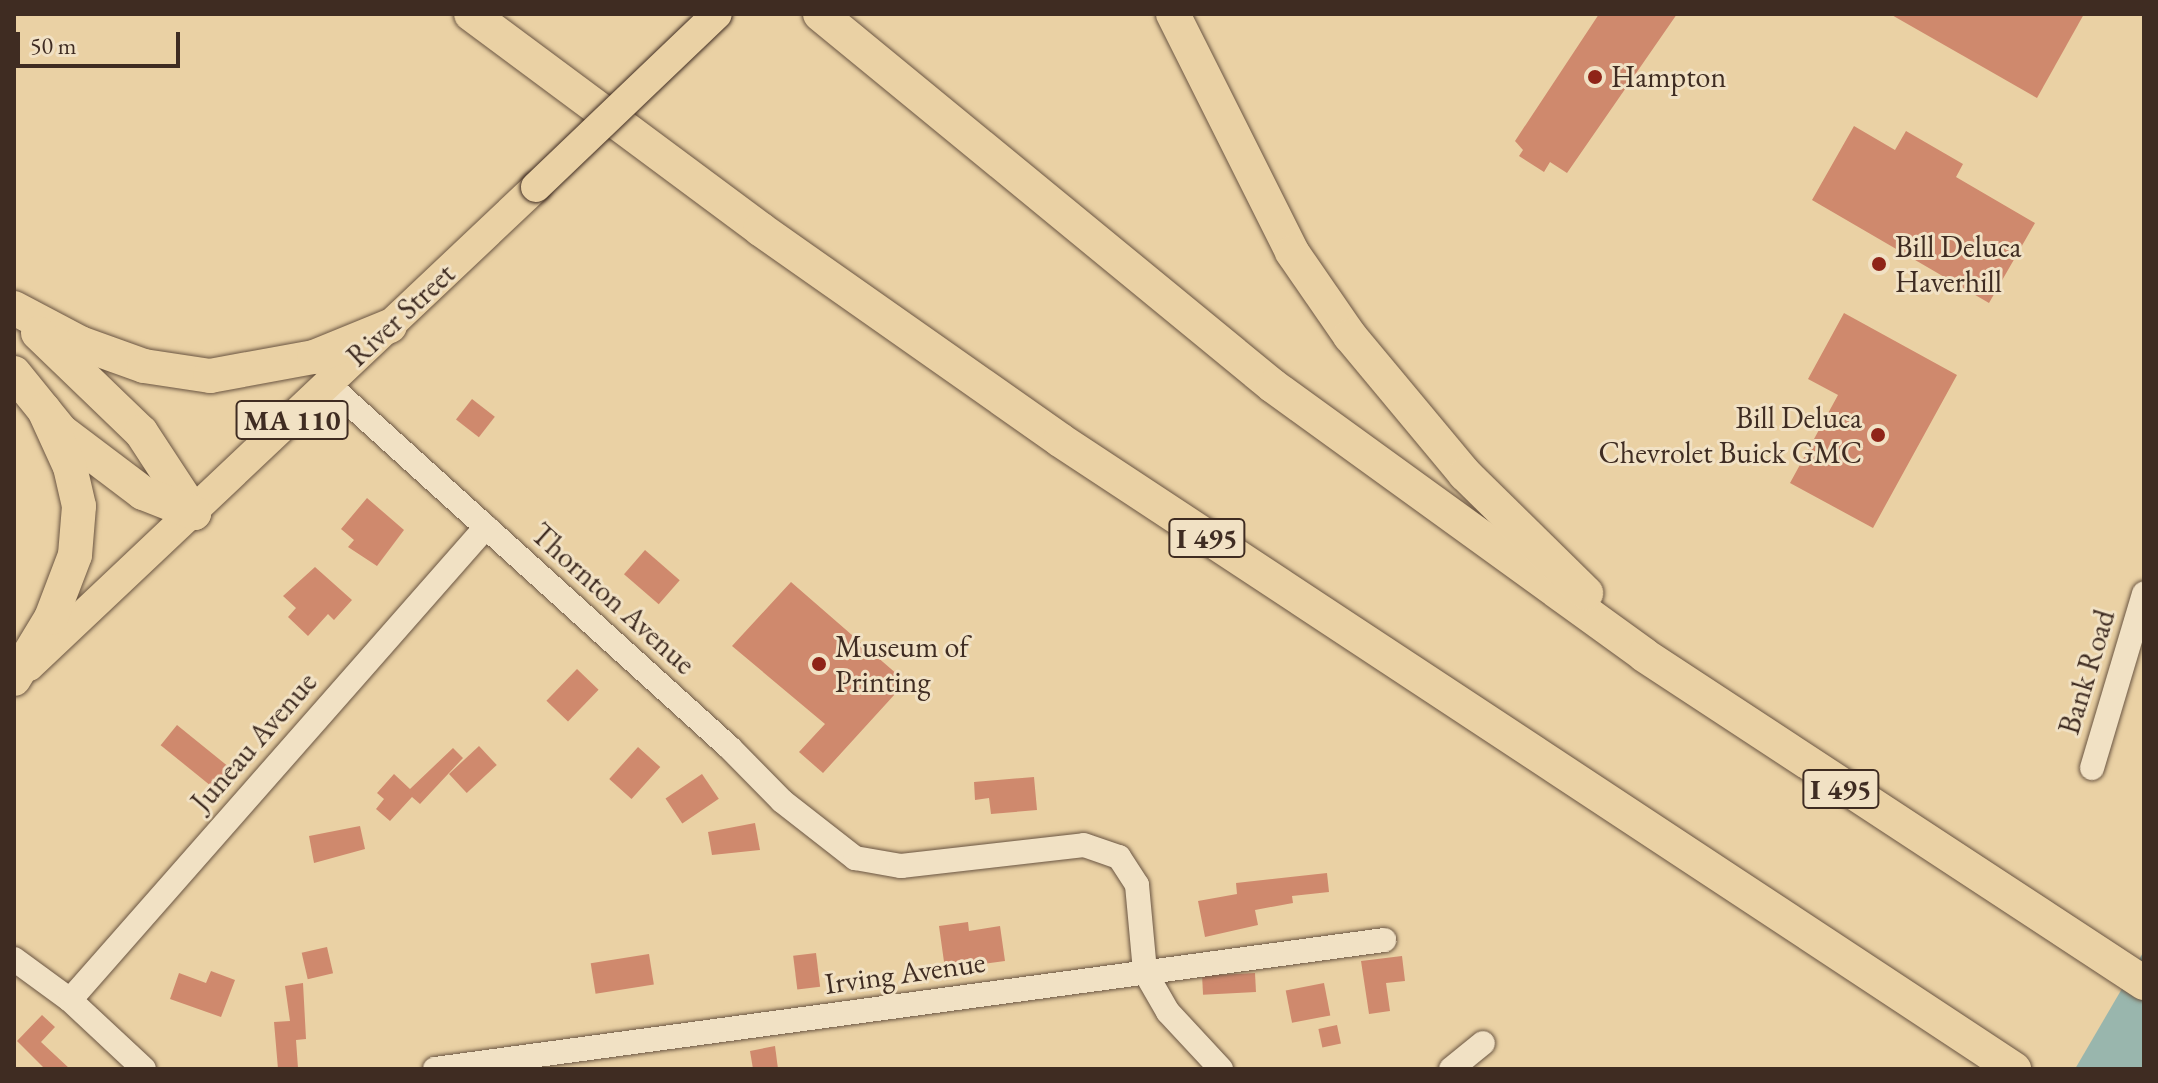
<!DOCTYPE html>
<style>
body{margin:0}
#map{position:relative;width:2158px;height:1083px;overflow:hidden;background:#ead1a4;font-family:"EB Garamond",serif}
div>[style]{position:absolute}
.water>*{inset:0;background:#99b6ad}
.building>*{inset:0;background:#cf896d;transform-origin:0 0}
.roads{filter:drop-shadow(0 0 2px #6a5542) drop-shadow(0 0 2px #6a5542)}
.minor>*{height:24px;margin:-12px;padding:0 12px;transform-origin:12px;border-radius:12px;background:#f1e1c4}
.major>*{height:30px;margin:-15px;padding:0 15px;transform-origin:15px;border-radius:15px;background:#ead1a4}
.highway>*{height:34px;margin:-17px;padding:0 17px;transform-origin:17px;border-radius:17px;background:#ead1a4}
.bridges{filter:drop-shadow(0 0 2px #3f2c22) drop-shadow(0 0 2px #3f2c22)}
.major-bridge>*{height:30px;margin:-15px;padding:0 15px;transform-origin:15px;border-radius:15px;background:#ead1a4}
.dots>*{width:22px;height:22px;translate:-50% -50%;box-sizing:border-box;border:4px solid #f1e1c4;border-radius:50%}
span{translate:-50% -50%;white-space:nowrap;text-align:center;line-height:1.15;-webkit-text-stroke:6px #f1e1c4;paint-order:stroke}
.shield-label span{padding:2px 6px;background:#f1e1c4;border:2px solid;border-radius:6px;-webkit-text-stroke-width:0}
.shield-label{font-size:28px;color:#3f2c22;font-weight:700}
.poi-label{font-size:30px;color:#3f2c22}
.left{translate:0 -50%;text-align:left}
.right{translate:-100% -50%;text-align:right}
.street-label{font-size:30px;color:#3f2c22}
.frame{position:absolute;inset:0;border:16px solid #3f2c22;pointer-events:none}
.scale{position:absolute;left:16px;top:32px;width:164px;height:36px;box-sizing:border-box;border:4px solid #3f2c22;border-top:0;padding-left:10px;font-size:24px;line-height:28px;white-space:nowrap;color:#3f2c22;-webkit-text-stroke:6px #f1e1c4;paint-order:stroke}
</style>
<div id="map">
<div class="water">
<div style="clip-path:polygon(2144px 951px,2144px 1069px,2075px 1069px)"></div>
</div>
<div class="building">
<div style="clip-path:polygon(1599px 14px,1677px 14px,1567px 173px,1550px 162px,1544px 172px,1519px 156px,1523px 150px,1515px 141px)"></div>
<div style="clip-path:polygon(1890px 14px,2084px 14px,2037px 98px)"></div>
<div style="clip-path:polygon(1854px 126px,1895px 150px,1906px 131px,1963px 164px,1956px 177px,2035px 223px,1989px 303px,1812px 200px)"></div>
<div style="clip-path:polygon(1844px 313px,1957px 375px,1873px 528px,1790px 483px,1838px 395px,1808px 379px)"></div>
<div style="left:472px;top:399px;width:29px;height:26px;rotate:38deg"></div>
<div style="clip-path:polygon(367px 498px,404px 530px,377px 566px,348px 547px,354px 540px,341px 529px)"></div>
<div style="left:645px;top:550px;width:46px;height:32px;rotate:41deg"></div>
<div style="clip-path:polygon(315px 567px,352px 600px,334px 620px,328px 614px,308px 636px,288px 617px,296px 608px,283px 596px)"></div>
<div style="clip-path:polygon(791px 582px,906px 682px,823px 773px,799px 752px,825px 724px,732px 646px)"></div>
<div style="left:577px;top:669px;width:30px;height:44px;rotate:44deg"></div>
<div style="left:177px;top:725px;width:72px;height:26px;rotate:39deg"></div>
<div style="left:479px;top:746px;width:26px;height:41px;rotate:47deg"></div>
<div style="left:638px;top:747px;width:30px;height:43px;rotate:42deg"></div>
<div style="clip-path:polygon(453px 748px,463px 758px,420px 804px,412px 797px,390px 821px,376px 809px,384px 799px,377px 793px,394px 774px,410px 789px)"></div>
<div style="left:702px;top:774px;width:30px;height:44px;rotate:56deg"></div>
<div style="clip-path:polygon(1034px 777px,1037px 810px,991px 814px,989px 798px,975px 800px,974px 782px)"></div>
<div style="clip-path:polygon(755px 823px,760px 850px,712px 855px,708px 832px)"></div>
<div style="clip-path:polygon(360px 826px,365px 849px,314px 863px,309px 836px)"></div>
<div style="clip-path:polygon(1327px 873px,1329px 892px,1292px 896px,1293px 903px,1255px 910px,1258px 925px,1205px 937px,1198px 901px,1237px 894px,1236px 883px)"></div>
<div style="clip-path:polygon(968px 922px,969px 931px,1000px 926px,1005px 961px,945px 969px,939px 926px)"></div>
<div style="left:327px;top:947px;width:27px;height:26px;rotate:77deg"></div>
<div style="left:816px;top:953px;width:34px;height:23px;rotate:83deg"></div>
<div style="left:649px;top:954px;width:31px;height:59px;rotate:81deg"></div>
<div style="clip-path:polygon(1402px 956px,1405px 981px,1386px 983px,1390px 1011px,1369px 1014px,1361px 961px)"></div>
<div style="clip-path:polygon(211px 971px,235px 980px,221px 1017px,170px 999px,179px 973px,206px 983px)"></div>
<div style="left:1255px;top:973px;width:19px;height:53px;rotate:87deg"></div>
<div style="clip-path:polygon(303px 983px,306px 1039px,296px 1040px,298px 1068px,278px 1069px,274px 1022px,290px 1021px,285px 986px)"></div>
<div style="left:1324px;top:983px;width:33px;height:39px;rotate:79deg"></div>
<div style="clip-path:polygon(42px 1015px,55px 1027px,41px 1042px,70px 1069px,45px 1069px,17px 1041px)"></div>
<div style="left:1337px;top:1025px;width:19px;height:19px;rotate:78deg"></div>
<div style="clip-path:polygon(775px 1046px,778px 1069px,753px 1069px,750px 1051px)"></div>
</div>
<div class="roads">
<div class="minor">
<div style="left:329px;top:385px;width:541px;rotate:42.15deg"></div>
<div style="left:730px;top:748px;width:74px;rotate:45.5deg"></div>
<div style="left:782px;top:801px;width:93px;rotate:38deg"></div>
<div style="left:855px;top:858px;width:47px;rotate:9.9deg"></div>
<div style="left:901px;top:866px;width:184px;rotate:-6.5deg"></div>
<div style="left:1084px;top:845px;width:37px;rotate:19deg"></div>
<div style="left:1119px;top:857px;width:33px;rotate:57deg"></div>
<div style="left:1137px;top:885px;width:87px;rotate:84.7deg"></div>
<div style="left:1145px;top:972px;width:46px;rotate:60.1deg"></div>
<div style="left:1168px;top:1012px;width:78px;rotate:47.1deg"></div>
<div style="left:2092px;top:768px;width:182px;rotate:-73.4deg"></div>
<div style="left:14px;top:959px;width:69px;rotate:36.2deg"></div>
<div style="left:70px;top:1000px;width:101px;rotate:43deg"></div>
<div style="left:70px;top:1000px;width:630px;rotate:-48.67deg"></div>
<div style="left:435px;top:1069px;width:958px;rotate:-7.74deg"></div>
<div style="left:1451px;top:1069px;width:41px;rotate:-39.1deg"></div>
</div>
<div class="major">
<div style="left:29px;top:666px;width:697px;rotate:-43.37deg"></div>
</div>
<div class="highway">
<div style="left:471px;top:14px;width:360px;rotate:36.6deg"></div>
<div style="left:760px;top:229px;width:367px;rotate:35.1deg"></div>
<div style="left:1060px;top:440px;width:1143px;rotate:33.4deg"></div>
<div style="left:820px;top:14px;width:586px;rotate:39.39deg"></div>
<div style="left:1273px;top:386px;width:458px;rotate:35.9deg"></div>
<div style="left:1644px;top:655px;width:598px;rotate:33.26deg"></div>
<div style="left:1173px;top:14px;width:266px;rotate:63.4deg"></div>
<div style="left:1292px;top:252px;width:102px;rotate:55.4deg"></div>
<div style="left:1350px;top:336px;width:180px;rotate:50.2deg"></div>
<div style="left:1465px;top:474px;width:170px;rotate:44.5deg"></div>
<div style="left:14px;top:308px;width:75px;rotate:27.9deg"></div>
<div style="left:80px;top:343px;width:68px;rotate:19.8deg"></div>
<div style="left:144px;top:366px;width:67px;rotate:8.6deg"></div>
<div style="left:210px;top:376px;width:106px;rotate:-10.4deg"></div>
<div style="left:314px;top:357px;width:82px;rotate:-22.2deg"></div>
<div style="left:38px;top:333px;width:143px;rotate:43.9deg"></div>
<div style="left:141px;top:432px;width:97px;rotate:56.8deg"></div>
<div style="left:14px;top:373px;width:75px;rotate:51deg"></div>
<div style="left:61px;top:431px;width:103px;rotate:37.1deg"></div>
<div style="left:143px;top:493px;width:55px;rotate:21.4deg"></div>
<div style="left:14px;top:679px;width:71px;rotate:-58.8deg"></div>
<div style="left:51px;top:618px;width:67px;rotate:-69.1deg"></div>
<div style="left:75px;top:555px;width:49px;rotate:-85.3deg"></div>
<div style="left:79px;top:506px;width:40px;rotate:-103deg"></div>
<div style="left:70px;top:467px;width:63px;rotate:-114.5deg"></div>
</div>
</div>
<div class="bridges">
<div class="major-bridge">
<div style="left:536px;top:187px;width:250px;rotate:-43.7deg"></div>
</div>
</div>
<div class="dots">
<div style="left:1595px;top:77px;background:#8f2418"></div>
<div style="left:1879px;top:264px;background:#8f2418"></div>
<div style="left:1878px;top:435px;background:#8f2418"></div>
<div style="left:819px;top:664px;background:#8f2418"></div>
</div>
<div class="shield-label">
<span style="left:292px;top:420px">MA 110</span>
<span style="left:1207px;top:538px">I 495</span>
<span style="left:1841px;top:789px">I 495</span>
</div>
<div class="poi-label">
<span class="left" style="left:1611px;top:77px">Hampton</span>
<span class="left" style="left:1895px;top:264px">Bill Deluca<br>Haverhill</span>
<span class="right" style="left:1862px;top:435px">Bill Deluca<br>Chevrolet Buick GMC</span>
<span class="left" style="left:835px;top:664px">Museum of<br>Printing</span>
</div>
<div class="street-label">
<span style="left:401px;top:315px;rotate:-43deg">River Street</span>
<span style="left:613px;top:599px;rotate:42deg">Thornton Avenue</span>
<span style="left:2087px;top:672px;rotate:-73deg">Bank Road</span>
<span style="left:254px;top:742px;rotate:-49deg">Juneau Avenue</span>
<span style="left:905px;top:973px;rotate:-8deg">Irving Avenue</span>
</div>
<div class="frame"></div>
<div class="scale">50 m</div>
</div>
